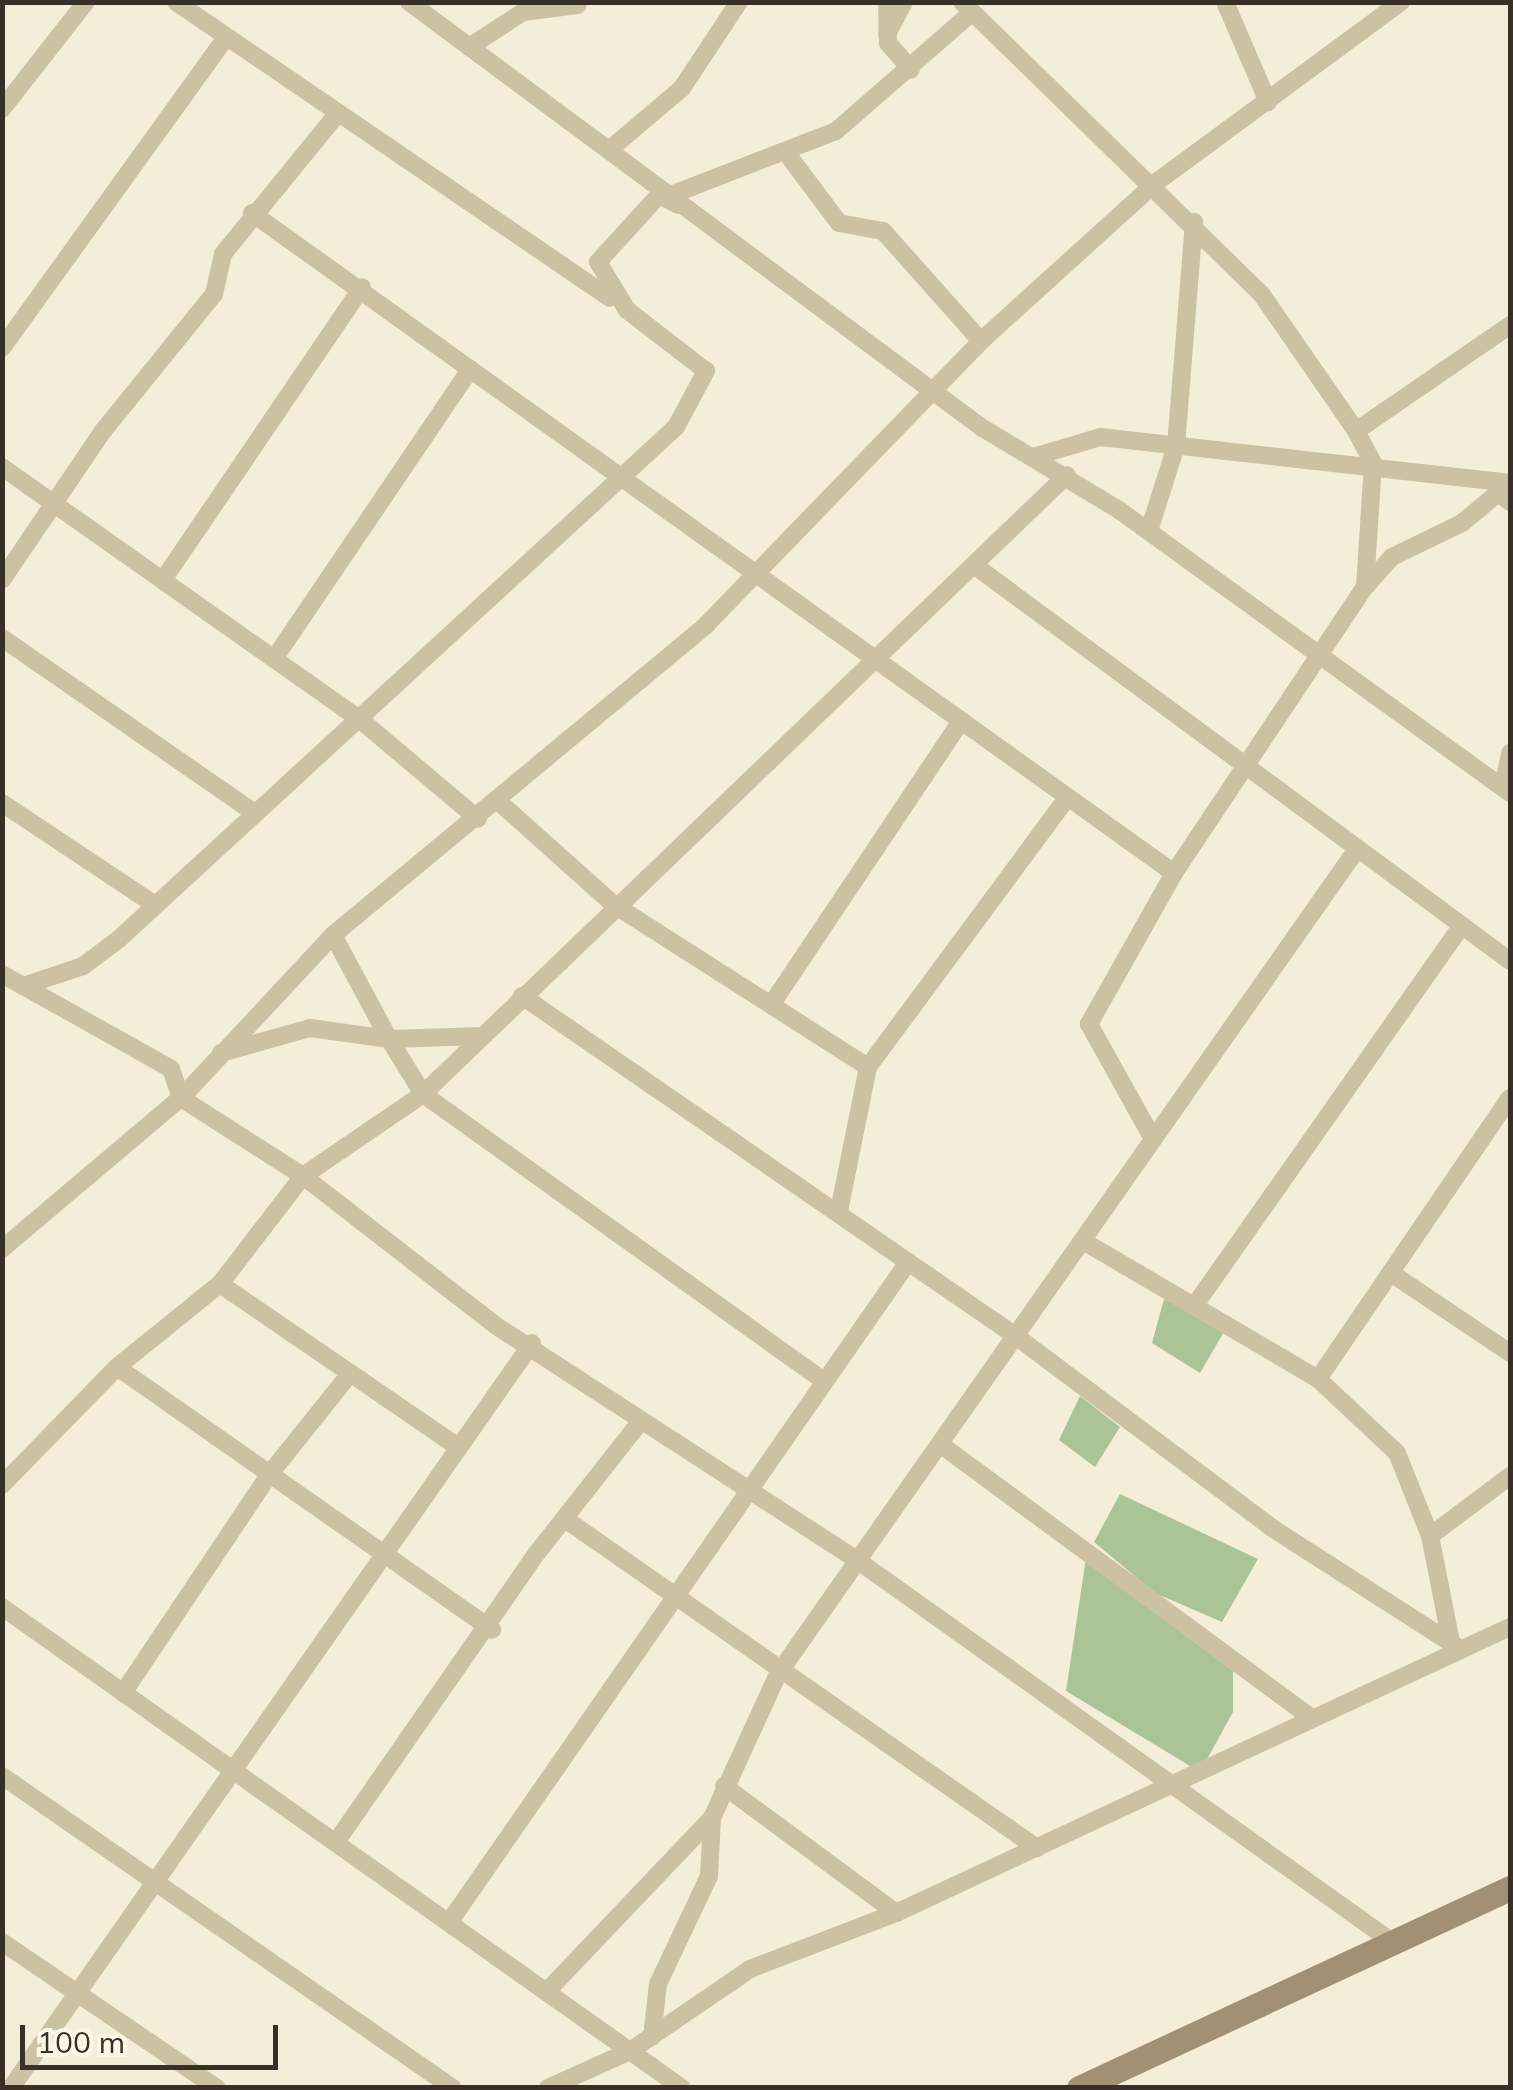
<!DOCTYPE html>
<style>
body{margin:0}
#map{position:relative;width:1513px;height:2090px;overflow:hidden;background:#f4eed9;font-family:Mulish,sans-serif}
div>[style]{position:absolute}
.green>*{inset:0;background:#aac498}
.street>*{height:18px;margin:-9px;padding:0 9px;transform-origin:9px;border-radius:9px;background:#cdc1a4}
.secondary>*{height:25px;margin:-12.5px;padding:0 12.5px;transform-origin:12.5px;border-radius:12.5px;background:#a19075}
span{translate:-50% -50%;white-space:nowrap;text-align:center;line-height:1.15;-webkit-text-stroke:9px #fbf6e6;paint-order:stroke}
.frame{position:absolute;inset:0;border:5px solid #383026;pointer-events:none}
.scale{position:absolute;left:20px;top:2025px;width:258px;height:45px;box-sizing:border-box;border:5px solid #383026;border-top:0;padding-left:12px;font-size:30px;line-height:35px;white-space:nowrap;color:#383026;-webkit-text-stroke:8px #fbf6e6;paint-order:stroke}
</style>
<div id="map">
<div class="green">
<div style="clip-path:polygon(1164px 1299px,1225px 1330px,1200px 1373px,1152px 1343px)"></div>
<div style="clip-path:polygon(1080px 1396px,1120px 1427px,1095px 1467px,1059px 1440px)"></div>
<div style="clip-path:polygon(1120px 1494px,1258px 1559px,1222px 1622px,1155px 1593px,1094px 1542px)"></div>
<div style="clip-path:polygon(1086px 1558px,1233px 1671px,1233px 1712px,1200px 1772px,1066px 1691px)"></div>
</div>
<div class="street">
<div style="left:176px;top:2px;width:525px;rotate:34.3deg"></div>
<div style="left:409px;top:2px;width:713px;rotate:36.61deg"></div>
<div style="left:981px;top:427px;width:161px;rotate:31deg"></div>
<div style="left:1119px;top:510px;width:483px;rotate:35.9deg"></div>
<div style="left:962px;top:2px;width:419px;rotate:44.3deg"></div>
<div style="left:1262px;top:295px;width:165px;rotate:55.3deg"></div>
<div style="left:1356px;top:431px;width:36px;rotate:62deg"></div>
<div style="left:1373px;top:463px;width:124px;rotate:93.7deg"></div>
<div style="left:1225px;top:2px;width:109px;rotate:66.7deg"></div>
<div style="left:887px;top:3px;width:40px;rotate:88.6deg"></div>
<div style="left:888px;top:43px;width:35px;rotate:49deg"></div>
<div style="left:887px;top:34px;width:36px;rotate:-62deg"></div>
<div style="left:469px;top:47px;width:64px;rotate:-32.9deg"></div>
<div style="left:523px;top:12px;width:55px;rotate:-7.3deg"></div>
<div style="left:2px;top:109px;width:136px;rotate:-51.9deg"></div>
<div style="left:609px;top:150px;width:96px;rotate:-40.3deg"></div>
<div style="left:682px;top:88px;width:103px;rotate:-56.5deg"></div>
<div style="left:785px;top:151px;width:90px;rotate:53.1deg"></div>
<div style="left:839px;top:223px;width:45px;rotate:10.3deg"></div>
<div style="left:883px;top:231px;width:147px;rotate:48.3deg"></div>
<div style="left:676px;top:193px;width:172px;rotate:-21.2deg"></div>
<div style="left:836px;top:131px;width:178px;rotate:-41.1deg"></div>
<div style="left:252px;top:213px;width:1134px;rotate:35.6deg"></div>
<div style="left:2px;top:348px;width:381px;rotate:-54.2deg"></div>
<div style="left:1356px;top:431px;width:187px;rotate:-34.5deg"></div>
<div style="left:1033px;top:457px;width:70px;rotate:-16.6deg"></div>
<div style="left:1100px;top:437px;width:413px;rotate:6.4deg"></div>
<div style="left:2px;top:467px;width:434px;rotate:35.2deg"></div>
<div style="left:357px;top:717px;width:158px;rotate:40.1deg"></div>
<div style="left:1149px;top:531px;width:89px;rotate:-72.4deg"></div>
<div style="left:1176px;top:446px;width:225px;rotate:-85.4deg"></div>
<div style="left:978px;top:568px;width:661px;rotate:36.45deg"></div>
<div style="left:2px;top:580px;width:180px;rotate:-55.9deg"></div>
<div style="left:103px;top:431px;width:176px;rotate:-51deg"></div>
<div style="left:214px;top:294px;width:41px;rotate:-77.3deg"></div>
<div style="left:223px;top:254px;width:181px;rotate:-50.8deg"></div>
<div style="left:163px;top:580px;width:354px;rotate:-55.8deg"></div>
<div style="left:2px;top:638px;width:308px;rotate:34.7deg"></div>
<div style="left:274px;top:659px;width:350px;rotate:-55.9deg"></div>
<div style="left:1503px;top:787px;width:35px;rotate:-78deg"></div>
<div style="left:499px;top:802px;width:153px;rotate:41.8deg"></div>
<div style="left:613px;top:904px;width:303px;rotate:32.6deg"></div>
<div style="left:2px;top:803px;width:184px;rotate:33.7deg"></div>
<div style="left:333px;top:935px;width:118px;rotate:61.7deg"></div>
<div style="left:389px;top:1039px;width:93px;rotate:-1.8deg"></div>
<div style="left:2px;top:974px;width:194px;rotate:29.3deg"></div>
<div style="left:171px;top:1069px;width:31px;rotate:71deg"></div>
<div style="left:181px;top:1098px;width:145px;rotate:32.6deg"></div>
<div style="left:303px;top:1176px;width:243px;rotate:37.8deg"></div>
<div style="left:495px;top:1325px;width:432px;rotate:33deg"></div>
<div style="left:857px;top:1560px;width:656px;rotate:35.51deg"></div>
<div style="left:23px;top:986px;width:63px;rotate:-18.4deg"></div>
<div style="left:83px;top:966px;width:45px;rotate:-36.9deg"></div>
<div style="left:119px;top:939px;width:757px;rotate:-42.59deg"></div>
<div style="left:676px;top:427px;width:64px;rotate:-61.8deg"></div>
<div style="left:706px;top:371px;width:100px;rotate:-142.3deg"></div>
<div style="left:627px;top:310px;width:56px;rotate:-121.1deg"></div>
<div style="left:598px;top:262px;width:91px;rotate:-47.7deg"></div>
<div style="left:659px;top:195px;width:22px;rotate:27deg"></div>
<div style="left:522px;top:996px;width:601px;rotate:34.56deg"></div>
<div style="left:1017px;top:1337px;width:319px;rotate:36.8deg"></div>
<div style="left:1272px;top:1528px;width:222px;rotate:32.7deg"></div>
<div style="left:773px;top:1002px;width:332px;rotate:-56.2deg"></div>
<div style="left:221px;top:1053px;width:92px;rotate:-15.7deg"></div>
<div style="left:310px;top:1028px;width:80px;rotate:7.9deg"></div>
<div style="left:389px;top:1039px;width:65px;rotate:58.3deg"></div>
<div style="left:423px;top:1094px;width:490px;rotate:35.6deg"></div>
<div style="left:1153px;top:1139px;width:132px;rotate:-119.1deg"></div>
<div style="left:1089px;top:1024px;width:173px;rotate:-60.6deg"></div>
<div style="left:1174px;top:873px;width:344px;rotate:-56.3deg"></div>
<div style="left:1365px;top:587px;width:40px;rotate:-48deg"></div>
<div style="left:1392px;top:557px;width:78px;rotate:-25.9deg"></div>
<div style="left:1462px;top:523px;width:47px;rotate:-39.8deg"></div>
<div style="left:1498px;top:493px;width:15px;rotate:37deg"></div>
<div style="left:839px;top:1211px;width:147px;rotate:-78.6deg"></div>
<div style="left:868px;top:1067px;width:330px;rotate:-53.5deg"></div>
<div style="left:1083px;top:1241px;width:273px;rotate:30.4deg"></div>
<div style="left:1318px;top:1379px;width:108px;rotate:43.1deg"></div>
<div style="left:1397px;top:1453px;width:89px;rotate:68.3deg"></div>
<div style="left:1430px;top:1536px;width:103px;rotate:78.8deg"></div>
<div style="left:2px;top:1249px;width:234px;rotate:-40.2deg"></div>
<div style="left:181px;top:1098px;width:223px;rotate:-47deg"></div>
<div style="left:333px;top:935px;width:486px;rotate:-39.7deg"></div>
<div style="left:707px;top:624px;width:394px;rotate:-45.9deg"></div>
<div style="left:981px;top:341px;width:234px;rotate:-42.2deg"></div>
<div style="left:1154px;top:184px;width:307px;rotate:-36.4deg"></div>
<div style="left:1391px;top:1273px;width:143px;rotate:33.9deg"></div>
<div style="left:220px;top:1284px;width:285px;rotate:34.4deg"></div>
<div style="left:1195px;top:1305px;width:461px;rotate:-54.9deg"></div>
<div style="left:117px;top:1367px;width:458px;rotate:35deg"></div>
<div style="left:1318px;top:1379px;width:340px;rotate:-55.7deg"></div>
<div style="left:940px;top:1444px;width:462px;rotate:36.4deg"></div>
<div style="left:2px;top:1485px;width:165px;rotate:-45.7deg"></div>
<div style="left:117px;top:1367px;width:132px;rotate:-38.9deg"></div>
<div style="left:220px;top:1284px;width:136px;rotate:-52.5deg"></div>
<div style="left:303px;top:1176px;width:145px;rotate:-34.3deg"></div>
<div style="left:423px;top:1094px;width:893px;rotate:-43.87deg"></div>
<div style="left:568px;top:1521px;width:572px;rotate:34.89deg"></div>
<div style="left:1430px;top:1536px;width:100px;rotate:-36.9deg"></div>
<div style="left:2px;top:1607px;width:833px;rotate:35.27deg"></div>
<div style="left:123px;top:1693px;width:261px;rotate:-56.2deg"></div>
<div style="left:268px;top:1476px;width:128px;rotate:-51.3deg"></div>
<div style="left:2px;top:1776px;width:548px;rotate:34.68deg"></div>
<div style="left:724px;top:1786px;width:214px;rotate:36.4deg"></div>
<div style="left:336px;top:1842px;width:352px;rotate:-55.2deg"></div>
<div style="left:537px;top:1553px;width:167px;rotate:-51.8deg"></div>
<div style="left:450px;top:1921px;width:803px;rotate:-55.2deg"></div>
<div style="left:2px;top:1942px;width:260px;rotate:34.2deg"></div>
<div style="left:550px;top:1988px;width:235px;rotate:-46.4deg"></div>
<div style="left:712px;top:1818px;width:158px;rotate:-65.4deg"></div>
<div style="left:778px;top:1674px;width:1008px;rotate:-54.94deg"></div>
<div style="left:652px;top:2037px;width:53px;rotate:-83.5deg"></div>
<div style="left:658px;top:1984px;width:119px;rotate:-64.7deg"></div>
<div style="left:709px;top:1876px;width:58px;rotate:-87deg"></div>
<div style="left:11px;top:2088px;width:909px;rotate:-55.03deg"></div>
<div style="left:548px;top:2088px;width:90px;rotate:-24.3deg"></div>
<div style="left:630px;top:2051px;width:145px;rotate:-34.3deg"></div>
<div style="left:750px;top:1969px;width:156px;rotate:-21deg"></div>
<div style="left:896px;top:1913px;width:677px;rotate:-24.98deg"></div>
</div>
<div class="secondary">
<div style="left:1079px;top:2088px;width:475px;rotate:-24.9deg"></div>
</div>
<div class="frame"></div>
<div class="scale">100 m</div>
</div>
